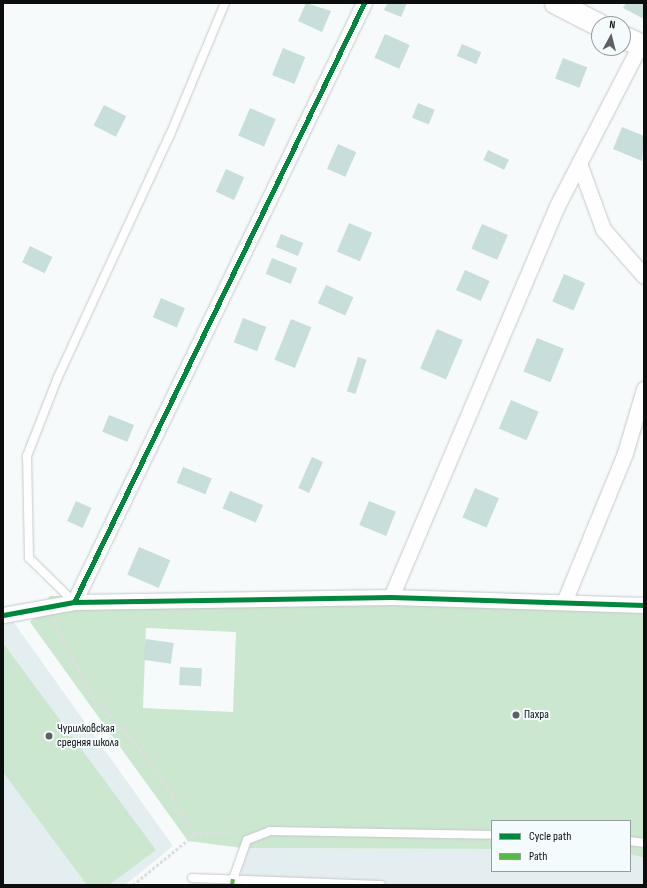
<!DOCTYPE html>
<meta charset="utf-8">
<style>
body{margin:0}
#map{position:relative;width:647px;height:888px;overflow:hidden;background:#f6fafa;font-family:"Sofia Sans Condensed",sans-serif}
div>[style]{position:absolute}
.built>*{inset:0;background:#e4eef0}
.green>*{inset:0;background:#cce7cf}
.building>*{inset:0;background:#c8deda;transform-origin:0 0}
.path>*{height:2.5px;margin-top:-1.25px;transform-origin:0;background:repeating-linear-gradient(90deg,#dddfdf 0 3px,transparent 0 5px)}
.roads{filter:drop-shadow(0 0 1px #c6c9ca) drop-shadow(0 0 1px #c6c9ca)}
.lane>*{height:8px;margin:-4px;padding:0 4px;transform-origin:4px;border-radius:4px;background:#fefefe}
.street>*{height:15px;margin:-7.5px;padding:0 7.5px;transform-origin:7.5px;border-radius:7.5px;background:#fefefe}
.secondary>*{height:22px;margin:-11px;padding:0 11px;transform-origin:11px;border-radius:11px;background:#fefefe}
.quiet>*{height:4px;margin-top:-2px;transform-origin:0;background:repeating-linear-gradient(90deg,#58b947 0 8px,transparent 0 12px)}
.cycleway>*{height:5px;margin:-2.5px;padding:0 2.5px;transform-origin:2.5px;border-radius:2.5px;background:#00873e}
.dots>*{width:11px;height:11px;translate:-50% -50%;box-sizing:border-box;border:2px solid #f4fbfc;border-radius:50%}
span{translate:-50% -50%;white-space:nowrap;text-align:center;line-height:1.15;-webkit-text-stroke:4px #f4fbfc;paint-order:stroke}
.poi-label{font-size:12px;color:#0c0e0e}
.left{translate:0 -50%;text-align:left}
.frame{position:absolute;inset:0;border:4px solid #0c0e0e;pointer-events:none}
.legend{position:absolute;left:491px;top:820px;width:140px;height:52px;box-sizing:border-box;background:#f4fbfc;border:1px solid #979c9d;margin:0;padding:5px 7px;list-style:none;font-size:12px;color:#0c0e0e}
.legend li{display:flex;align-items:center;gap:8px;height:20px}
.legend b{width:20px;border:1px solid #979c9d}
.north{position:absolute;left:591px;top:16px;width:40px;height:40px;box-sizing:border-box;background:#f4fbfc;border:1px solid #979c9d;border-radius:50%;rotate:7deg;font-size:11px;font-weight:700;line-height:16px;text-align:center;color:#0c0e0e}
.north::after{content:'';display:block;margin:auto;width:14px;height:18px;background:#5e6161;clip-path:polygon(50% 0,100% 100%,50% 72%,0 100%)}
</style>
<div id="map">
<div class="built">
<div style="clip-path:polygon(12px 620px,173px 846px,125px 885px,3px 885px,3px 625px)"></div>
<div style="clip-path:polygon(242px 848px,492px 849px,492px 871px,630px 871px,630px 854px,644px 858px,644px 885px,240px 885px)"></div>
</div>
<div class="green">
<div style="clip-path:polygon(evenodd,50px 596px,644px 600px,644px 858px,630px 854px,630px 821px,492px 821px,492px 849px,242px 848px,188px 841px,30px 622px,50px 596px,146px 628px,236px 632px,233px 712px,143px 708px,146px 628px)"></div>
<div style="clip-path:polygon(3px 643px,156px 850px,109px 885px,87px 885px,3px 772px)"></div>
</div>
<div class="building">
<div style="clip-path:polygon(306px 3px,331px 11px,322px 32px,298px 21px)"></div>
<div style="clip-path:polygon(388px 3px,407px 3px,401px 17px,384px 10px)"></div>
<div style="clip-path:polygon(626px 3px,644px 3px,644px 19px,623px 8px)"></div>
<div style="left:385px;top:34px;width:27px;height:26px;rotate:24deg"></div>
<div style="left:462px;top:44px;width:21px;height:13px;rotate:23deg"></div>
<div style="left:283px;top:48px;width:24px;height:29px;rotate:22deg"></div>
<div style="left:563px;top:58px;width:26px;height:22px;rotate:21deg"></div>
<div style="left:418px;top:103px;width:18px;height:16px;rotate:22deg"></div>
<div style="left:104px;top:105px;width:25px;height:23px;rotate:27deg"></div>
<div style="left:250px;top:108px;width:28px;height:30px;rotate:23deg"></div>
<div style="clip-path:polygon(622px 127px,644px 136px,642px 161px,613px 149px)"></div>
<div style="left:338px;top:144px;width:20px;height:27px;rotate:24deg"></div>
<div style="left:488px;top:150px;width:23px;height:11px;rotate:25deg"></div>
<div style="left:226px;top:169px;width:20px;height:25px;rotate:24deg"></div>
<div style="left:349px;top:223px;width:25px;height:31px;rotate:23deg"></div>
<div style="left:482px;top:224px;width:28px;height:27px;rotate:23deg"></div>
<div style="left:281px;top:234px;width:24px;height:14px;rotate:22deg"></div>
<div style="left:30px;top:246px;width:25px;height:18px;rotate:26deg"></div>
<div style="left:272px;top:258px;width:27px;height:17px;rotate:22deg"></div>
<div style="left:465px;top:270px;width:27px;height:22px;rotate:24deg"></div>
<div style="left:564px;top:274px;width:23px;height:30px;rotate:23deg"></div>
<div style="left:326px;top:285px;width:30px;height:20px;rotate:24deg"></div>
<div style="left:161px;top:298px;width:26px;height:21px;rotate:23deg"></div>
<div style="left:243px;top:318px;width:25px;height:26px;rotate:21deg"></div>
<div style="left:291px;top:319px;width:22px;height:44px;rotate:22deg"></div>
<div style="left:437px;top:329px;width:28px;height:43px;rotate:23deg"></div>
<div style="left:537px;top:338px;width:29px;height:36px;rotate:22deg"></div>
<div style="left:358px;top:357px;width:9px;height:36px;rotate:18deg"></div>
<div style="left:511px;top:400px;width:30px;height:31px;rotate:23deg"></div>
<div style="left:109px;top:415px;width:27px;height:18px;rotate:22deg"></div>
<div style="left:312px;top:457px;width:12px;height:34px;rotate:24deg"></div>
<div style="left:183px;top:467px;width:31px;height:17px;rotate:22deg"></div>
<div style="left:475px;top:488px;width:26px;height:32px;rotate:23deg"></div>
<div style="left:230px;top:491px;width:36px;height:19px;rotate:23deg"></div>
<div style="left:76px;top:501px;width:17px;height:22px;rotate:24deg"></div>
<div style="left:369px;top:501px;width:29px;height:26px;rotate:22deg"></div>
<div style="left:139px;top:547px;width:34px;height:30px;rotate:23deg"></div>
<div style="left:146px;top:639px;width:28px;height:21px;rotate:8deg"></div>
<div style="left:180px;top:667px;width:22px;height:18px;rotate:3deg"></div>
</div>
<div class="path">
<div style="left:53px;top:620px;width:81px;rotate:62.8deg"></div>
<div style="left:90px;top:692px;width:99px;rotate:49.1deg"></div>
<div style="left:155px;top:767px;width:78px;rotate:59.2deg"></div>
<div style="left:195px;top:834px;width:45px;rotate:-3.8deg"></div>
<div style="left:133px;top:885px;width:80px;rotate:-39.4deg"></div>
</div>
<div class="roads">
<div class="lane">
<div style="left:74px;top:602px;width:63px;rotate:-135.6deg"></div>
<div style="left:29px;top:558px;width:102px;rotate:-91.1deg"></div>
<div style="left:27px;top:456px;width:85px;rotate:-68.6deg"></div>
<div style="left:58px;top:377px;width:267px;rotate:-65.2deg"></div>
<div style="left:170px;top:135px;width:143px;rotate:-67.4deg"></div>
<div style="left:630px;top:841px;width:14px;rotate:8deg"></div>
<div style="left:192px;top:878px;width:189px;rotate:2.1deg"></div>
<div style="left:233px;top:879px;width:41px;rotate:-70.3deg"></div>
<div style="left:247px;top:840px;width:25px;rotate:-21deg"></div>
<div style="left:270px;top:831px;width:222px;rotate:1deg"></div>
</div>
<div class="street">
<div style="left:579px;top:163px;width:70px;rotate:70deg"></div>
<div style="left:603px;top:229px;width:62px;rotate:48.9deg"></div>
<div style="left:391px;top:597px;width:425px;rotate:-67deg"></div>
<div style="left:557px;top:206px;width:181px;rotate:-62.7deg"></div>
<div style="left:74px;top:602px;width:666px;rotate:-64.17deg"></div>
<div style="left:564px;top:602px;width:161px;rotate:-67.7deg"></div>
<div style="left:625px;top:453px;width:67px;rotate:-73.5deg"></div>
<div style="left:3px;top:615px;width:72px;rotate:-10.4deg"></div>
<div style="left:74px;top:602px;width:317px;rotate:-0.9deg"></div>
<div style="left:391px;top:597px;width:253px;rotate:1.8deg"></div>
</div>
<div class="secondary">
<div style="left:556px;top:3px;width:48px;rotate:27.1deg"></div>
<div style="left:623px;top:37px;width:23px;rotate:25deg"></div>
</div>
</div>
<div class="quiet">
<div style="left:232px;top:885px;width:6px;rotate:-81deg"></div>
</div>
<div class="cycleway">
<div style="left:74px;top:602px;width:666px;rotate:-64.17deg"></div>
<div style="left:3px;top:615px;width:72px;rotate:-10.4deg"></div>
<div style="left:74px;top:602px;width:317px;rotate:-0.9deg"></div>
<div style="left:391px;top:597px;width:253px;rotate:1.8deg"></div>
</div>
<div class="dots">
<div style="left:516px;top:715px;background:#5e6161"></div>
<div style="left:49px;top:736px;background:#5e6161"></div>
</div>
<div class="poi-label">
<span class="left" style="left:524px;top:715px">Пахра</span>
<span class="left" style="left:57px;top:736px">Чурилковская<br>средняя школа</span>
</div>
<div class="frame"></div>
<ul class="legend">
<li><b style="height:5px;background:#00873e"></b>Cycle path</li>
<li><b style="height:5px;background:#58b947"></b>Path</li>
</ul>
<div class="north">N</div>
</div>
